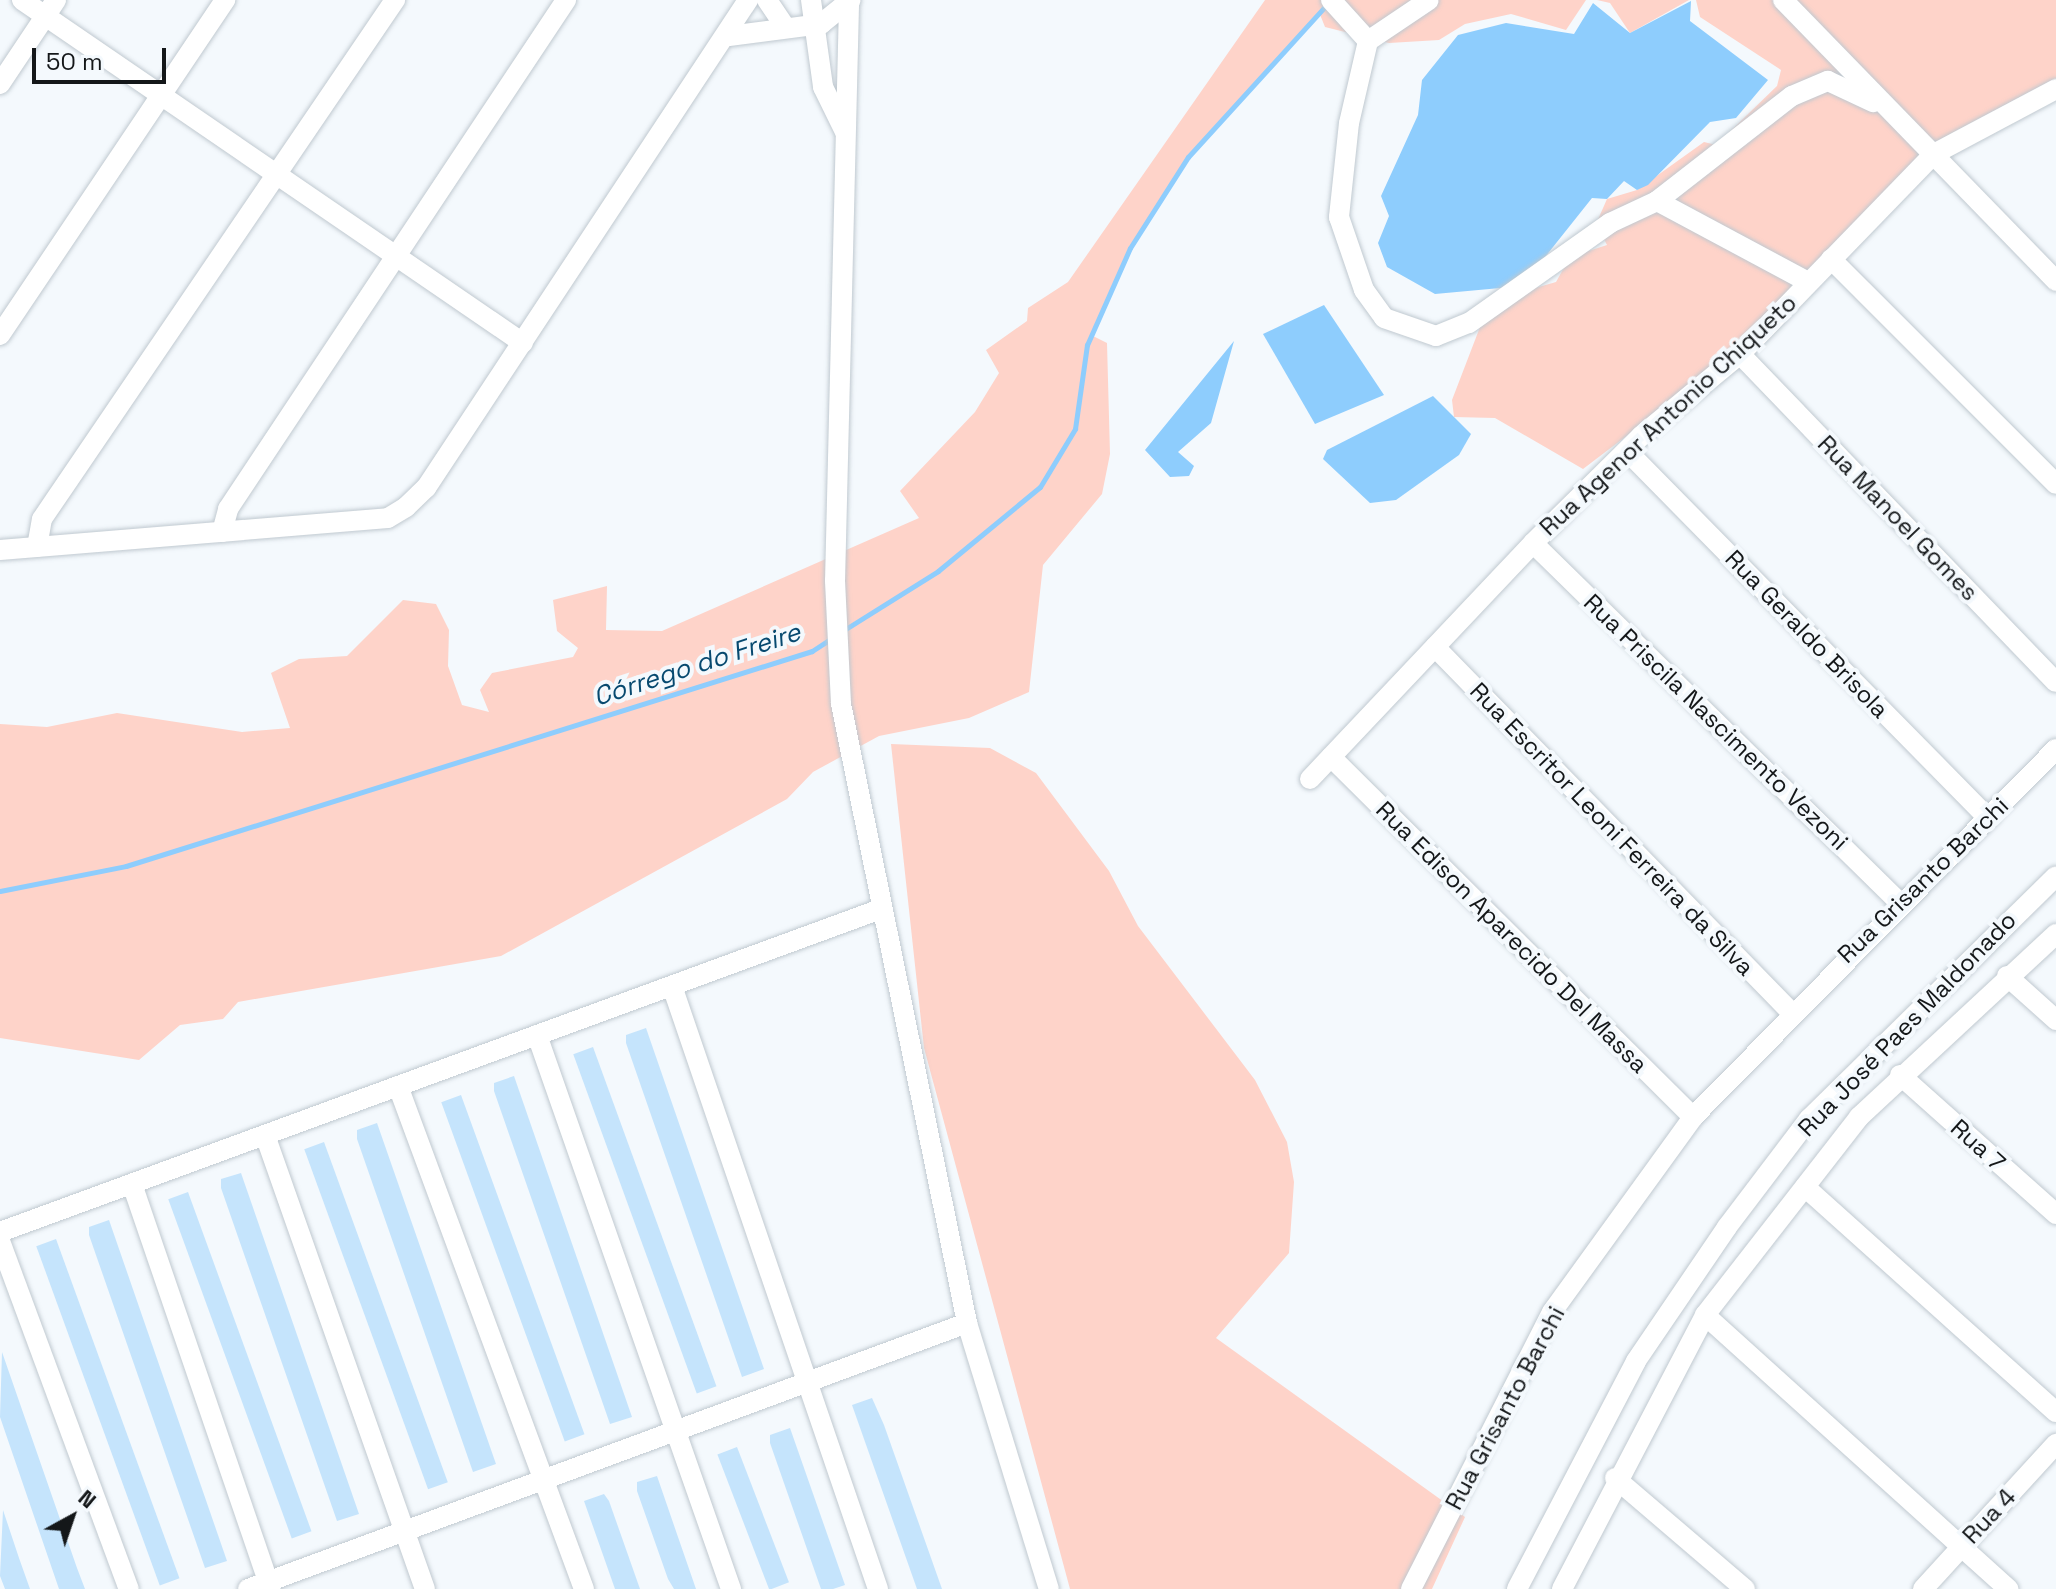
<!DOCTYPE html>
<meta charset="utf-8">
<style>
body{margin:0}
#map{position:relative;width:2056px;height:1589px;overflow:hidden;background:#f4f9fd;font-family:"Space Grotesk",sans-serif}
div>[style]{position:absolute}
.green>*{inset:0;background:#fed3c9}
.water>*{inset:0;background:#8ecdfd}
.stream>*{height:5px;margin:-2.5px;padding:0 2.5px;transform-origin:2.5px;border-radius:2.5px;background:#8ecdfd}
.building>*{inset:0;background:#c5e4fc;transform-origin:0 0}
.roads{filter:drop-shadow(0 0 2px #c0c9d0) drop-shadow(0 0 2px #c0c9d0)}
.street>*{height:20px;margin:-10px;padding:0 10px;transform-origin:10px;border-radius:10px;background:#fff}
span{translate:-50% -50%;white-space:nowrap;text-align:center;line-height:1.15;-webkit-text-stroke:8px #f4f9fd;paint-order:stroke}
.street-label{font-size:24px;color:#141719}
.water-label{font-size:26px;color:#07496f;font-style:italic}
.north{position:absolute;left:32px;top:1477px;width:80px;height:80px;-webkit-text-stroke:6px #f4f9fd;paint-order:stroke;rotate:40deg;font-size:22px;font-weight:700;line-height:32px;text-align:center;color:#141719}
.north::after{content:'';display:block;margin:auto;width:28px;height:36px;background:#141719;clip-path:polygon(50% 0,100% 100%,50% 72%,0 100%)}
.scale{position:absolute;left:32px;top:48px;width:134px;height:36px;box-sizing:border-box;border:4px solid #141719;border-top:0;padding-left:10px;font-size:24px;line-height:28px;white-space:nowrap;color:#141719;-webkit-text-stroke:6px #f4f9fd;paint-order:stroke}
</style>
<div id="map">
<div class="green">
<div style="clip-path:polygon(1265px 0,1586px 0,1566px 30px,1511px 14px,1465px 24px,1439px 40px,1389px 43px,1325px 27px,1319px 12px,1188px 157px,1130px 248px,1091px 335px,1107px 343px,1110px 454px,1102px 494px,1043px 565px,1029px 692px,969px 718px,879px 736px,813px 772px,787px 799px,501px 956px,238px 1002px,223px 1019px,180px 1025px,139px 1060px,0 1038px,0 724px,47px 727px,117px 713px,242px 732px,290px 728px,271px 673px,299px 659px,347px 656px,403px 600px,436px 604px,449px 630px,448px 666px,462px 705px,489px 712px,480px 690px,492px 673px,573px 657px,578px 648px,557px 631px,553px 600px,607px 586px,606px 630px,662px 631px,919px 518px,900px 491px,975px 412px,999px 373px,986px 350px,1027px 321px,1028px 308px,1068px 282px)"></div>
<div style="clip-path:polygon(1597px 0,1689px 0,1630px 33px,1610px 3px)"></div>
<div style="clip-path:polygon(1696px 0,2056px 0,2056px 78px,1950px 134px,1737px 352px,1583px 469px,1495px 418px,1454px 417px,1452px 400px,1490px 301px,1556px 282px,1570px 257px,1607px 245px,1596px 224px,1607px 199px,1637px 190px,1704px 142px,1716px 145px,1777px 86px,1781px 70px,1700px 17px)"></div>
<div style="clip-path:polygon(891px 744px,990px 748px,1036px 773px,1109px 871px,1138px 926px,1255px 1080px,1287px 1142px,1294px 1182px,1289px 1253px,1216px 1338px,1465px 1517px,1432px 1589px,1070px 1589px,924px 1048px)"></div>
</div>
<div class="water">
<div style="clip-path:polygon(1691px 1px,1690px 21px,1768px 80px,1736px 118px,1710px 122px,1648px 185px,1637px 190px,1624px 181px,1607px 199px,1592px 198px,1522px 286px,1435px 294px,1387px 267px,1378px 243px,1389px 216px,1381px 196px,1418px 115px,1422px 80px,1458px 35px,1506px 23px,1574px 34px,1593px 3px,1630px 33px)"></div>
<div style="clip-path:polygon(1324px 305px,1384px 395px,1315px 424px,1263px 334px)"></div>
<div style="clip-path:polygon(1234px 341px,1211px 423px,1178px 452px,1194px 466px,1189px 476px,1170px 477px,1145px 450px)"></div>
<div style="clip-path:polygon(1433px 396px,1471px 434px,1459px 455px,1396px 500px,1370px 503px,1323px 459px,1327px 450px)"></div>
</div>
<div class="stream">
<div style="left:844px;top:630px;width:111px;rotate:-32.1deg"></div>
<div style="left:938px;top:571px;width:132px;rotate:-39.5deg"></div>
<div style="left:1040px;top:487px;width:68px;rotate:-58.9deg"></div>
<div style="left:1075px;top:429px;width:85px;rotate:-81.9deg"></div>
<div style="left:1087px;top:345px;width:106px;rotate:-66.1deg"></div>
<div style="left:1130px;top:248px;width:108px;rotate:-57.5deg"></div>
<div style="left:1188px;top:157px;width:208px;rotate:-47.7deg"></div>
<div style="left:0;top:891px;width:128px;rotate:-11.2deg"></div>
<div style="left:126px;top:866px;width:719px;rotate:-17.4deg"></div>
<div style="left:812px;top:651px;width:24px;rotate:-33deg"></div>
</div>
<div class="building">
<div style="clip-path:polygon(646px 1028px,764px 1369px,742px 1377px,626px 1043px,626px 1035px)"></div>
<div style="left:593px;top:1047px;width:361px;height:21px;rotate:70deg"></div>
<div style="clip-path:polygon(514px 1076px,632px 1417px,610px 1424px,494px 1091px,494px 1083px)"></div>
<div style="left:461px;top:1095px;width:361px;height:21px;rotate:70deg"></div>
<div style="clip-path:polygon(377px 1123px,496px 1464px,473px 1472px,357px 1139px,357px 1130px)"></div>
<div style="left:324px;top:1142px;width:362px;height:21px;rotate:70deg"></div>
<div style="clip-path:polygon(241px 1173px,359px 1514px,337px 1521px,221px 1188px,221px 1179px)"></div>
<div style="left:188px;top:1192px;width:361px;height:21px;rotate:70deg"></div>
<div style="clip-path:polygon(109px 1220px,227px 1561px,205px 1568px,89px 1235px,89px 1227px)"></div>
<div style="left:56px;top:1239px;width:361px;height:21px;rotate:70deg"></div>
<div style="clip-path:polygon(2px 1352px,77px 1568px,85px 1589px,59px 1589px,0 1417px)"></div>
<div style="clip-path:polygon(872px 1398px,884px 1425px,942px 1589px,917px 1589px,852px 1405px)"></div>
<div style="clip-path:polygon(790px 1428px,845px 1585px,833px 1589px,821px 1589px,770px 1443px,770px 1435px)"></div>
<div style="left:737px;top:1447px;width:145px;height:21px;rotate:69deg"></div>
<div style="clip-path:polygon(657px 1476px,678px 1537px,696px 1589px,674px 1589px,668px 1579px,637px 1491px,637px 1482px)"></div>
<div style="clip-path:polygon(604px 1494px,609px 1501px,640px 1589px,615px 1589px,584px 1501px)"></div>
<div style="clip-path:polygon(3px 1510px,19px 1558px,30px 1589px,5px 1589px,0 1576px)"></div>
</div>
<div class="roads">
<div class="street">
<div style="left:22px;top:0;width:607px;rotate:34.4deg"></div>
<div style="left:767px;top:0;width:32px;rotate:56deg"></div>
<div style="left:811px;top:0;width:88px;rotate:82.1deg"></div>
<div style="left:823px;top:87px;width:50px;rotate:63.9deg"></div>
<div style="left:1331px;top:0;width:55px;rotate:47.9deg"></div>
<div style="left:1368px;top:41px;width:73px;rotate:-33.9deg"></div>
<div style="left:1783px;top:0;width:392px;rotate:45.8deg"></div>
<div style="left:849px;top:5px;width:576px;rotate:91.39deg"></div>
<div style="left:835px;top:581px;width:123px;rotate:87.2deg"></div>
<div style="left:841px;top:704px;width:632px;rotate:78.49deg"></div>
<div style="left:967px;top:1323px;width:278px;rotate:72.9deg"></div>
<div style="left:729px;top:36px;width:93px;rotate:-7.4deg"></div>
<div style="left:821px;top:24px;width:38px;rotate:-39deg"></div>
<div style="left:1368px;top:41px;width:84px;rotate:103deg"></div>
<div style="left:1349px;top:123px;width:95px;rotate:96.1deg"></div>
<div style="left:1339px;top:217px;width:77px;rotate:71.1deg"></div>
<div style="left:1364px;top:290px;width:34px;rotate:54deg"></div>
<div style="left:1384px;top:318px;width:55px;rotate:19.1deg"></div>
<div style="left:1436px;top:336px;width:35px;rotate:-22deg"></div>
<div style="left:1469px;top:323px;width:173px;rotate:-35.3deg"></div>
<div style="left:1610px;top:223px;width:52px;rotate:-25.1deg"></div>
<div style="left:1657px;top:201px;width:171px;rotate:28.2deg"></div>
<div style="left:0;top:84px;width:101px;rotate:-56.3deg"></div>
<div style="left:1657px;top:201px;width:171px;rotate:-37.9deg"></div>
<div style="left:1792px;top:96px;width:39px;rotate:-23deg"></div>
<div style="left:1828px;top:81px;width:50px;rotate:25deg"></div>
<div style="left:1831px;top:259px;width:318px;rotate:45deg"></div>
<div style="left:0;top:335px;width:404px;rotate:-56.1deg"></div>
<div style="left:1740px;top:354px;width:455px;rotate:46.1deg"></div>
<div style="left:1627px;top:451px;width:513px;rotate:45.47deg"></div>
<div style="left:222px;top:532px;width:24px;rotate:-75deg"></div>
<div style="left:228px;top:509px;width:611px;rotate:-56.41deg"></div>
<div style="left:1533px;top:543px;width:511px;rotate:44.45deg"></div>
<div style="left:37px;top:547px;width:28px;rotate:-80deg"></div>
<div style="left:42px;top:519px;width:628px;rotate:-55.78deg"></div>
<div style="left:0;top:550px;width:389px;rotate:-4.7deg"></div>
<div style="left:388px;top:518px;width:21px;rotate:-31deg"></div>
<div style="left:406px;top:507px;width:28px;rotate:-44deg"></div>
<div style="left:426px;top:488px;width:585px;rotate:-56.58deg"></div>
<div style="left:1435px;top:647px;width:508px;rotate:45.72deg"></div>
<div style="left:1331px;top:757px;width:511px;rotate:44.84deg"></div>
<div style="left:1310px;top:779px;width:325px;rotate:-46.6deg"></div>
<div style="left:1533px;top:543px;width:152px;rotate:-44.7deg"></div>
<div style="left:1641px;top:436px;width:129px;rotate:-39.6deg"></div>
<div style="left:1740px;top:354px;width:279px;rotate:-45.9deg"></div>
<div style="left:1934px;top:154px;width:138px;rotate:-28deg"></div>
<div style="left:2007px;top:976px;width:66px;rotate:41.9deg"></div>
<div style="left:672px;top:986px;width:637px;rotate:71.14deg"></div>
<div style="left:537px;top:1035px;width:587px;rotate:70.7deg"></div>
<div style="left:1900px;top:1075px;width:209px;rotate:41.7deg"></div>
<div style="left:398px;top:1086px;width:536px;rotate:69.71deg"></div>
<div style="left:265px;top:1135px;width:481px;rotate:70.6deg"></div>
<div style="left:132px;top:1184px;width:428px;rotate:71.1deg"></div>
<div style="left:1805px;top:1187px;width:337px;rotate:41.9deg"></div>
<div style="left:0;top:1232px;width:935px;rotate:-20.14deg"></div>
<div style="left:0;top:1241px;width:371px;rotate:69.7deg"></div>
<div style="left:1705px;top:1315px;width:409px;rotate:42.1deg"></div>
<div style="left:1615px;top:1478px;width:171px;rotate:40.5deg"></div>
<div style="left:248px;top:1589px;width:767px;rotate:-20.3deg"></div>
<div style="left:1411px;top:1589px;width:311px;rotate:-63deg"></div>
<div style="left:1552px;top:1312px;width:241px;rotate:-54.1deg"></div>
<div style="left:1693px;top:1117px;width:517px;rotate:-45.39deg"></div>
<div style="left:1517px;top:1589px;width:257px;rotate:-62.4deg"></div>
<div style="left:1636px;top:1361px;width:162px;rotate:-55.8deg"></div>
<div style="left:1727px;top:1227px;width:136px;rotate:-52.8deg"></div>
<div style="left:1809px;top:1119px;width:346px;rotate:-44.5deg"></div>
<div style="left:1562px;top:1589px;width:309px;rotate:-62.4deg"></div>
<div style="left:1705px;top:1315px;width:251px;rotate:-52.1deg"></div>
<div style="left:1859px;top:1117px;width:269px;rotate:-42.9deg"></div>
<div style="left:1923px;top:1589px;width:197px;rotate:-47.5deg"></div>
</div>
</div>
<div class="street-label">
<span style="left:1668px;top:415px;rotate:-43deg">Rua Agenor Antonio Chiqueto</span>
<span style="left:1898px;top:518px;rotate:46deg">Rua Manoel Gomes</span>
<span style="left:1807px;top:634px;rotate:46deg">Rua Geraldo Brisola</span>
<span style="left:1716px;top:722px;rotate:44deg">Rua Priscila Nascimento Vezoni</span>
<span style="left:1612px;top:829px;rotate:46deg">Rua Escritor Leoni Ferreira da Silva</span>
<span style="left:1923px;top:880px;rotate:-44deg">Rua Grisanto Barchi</span>
<span style="left:1512px;top:937px;rotate:45deg">Rua Edison Aparecido Del Massa</span>
<span style="left:1907px;top:1024px;rotate:-46deg">Rua José Paes Maldonado</span>
<span style="left:1978px;top:1145px;rotate:42deg">Rua 7</span>
<span style="left:1505px;top:1408px;rotate:-62deg">Rua Grisanto Barchi</span>
<span style="left:1989px;top:1516px;rotate:-47deg">Rua 4</span>
</div>
<div class="water-label">
<span style="left:697px;top:665px;rotate:-18deg">Córrego do Freire</span>
</div>
<div class="north">N</div>
<div class="scale">50 m</div>
</div>
